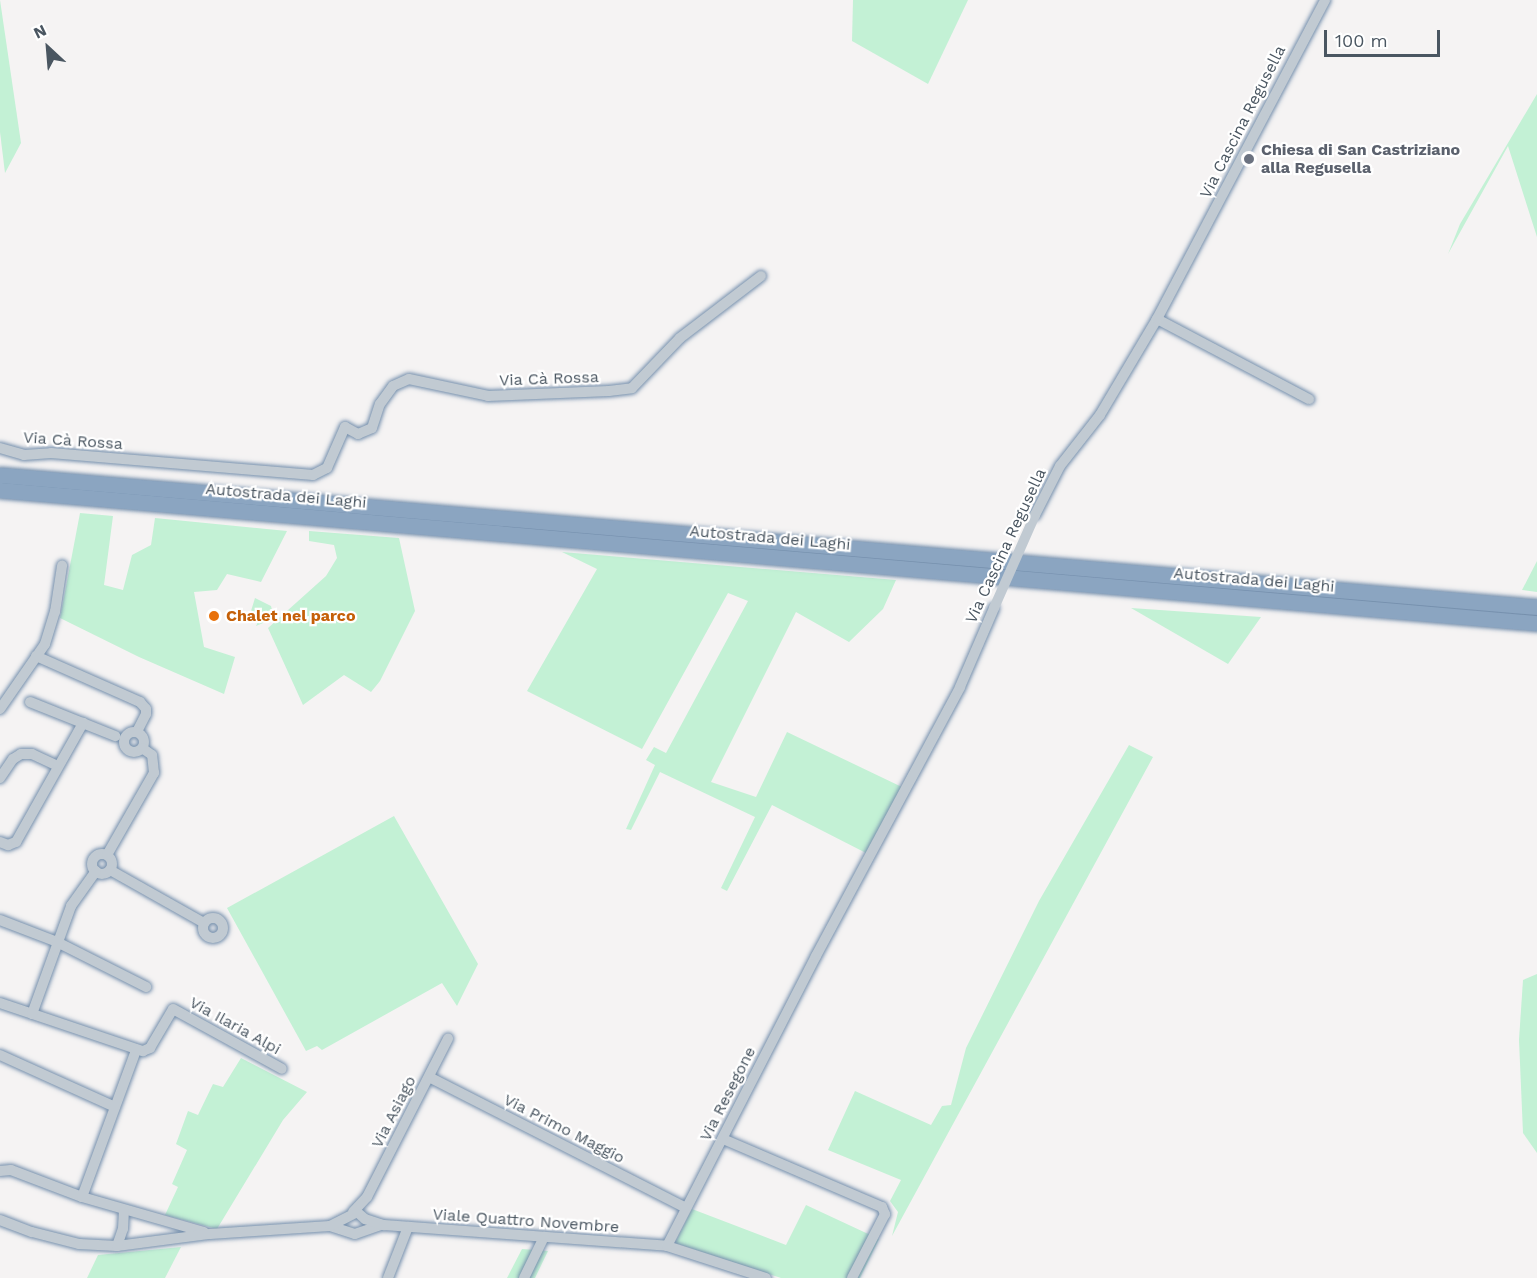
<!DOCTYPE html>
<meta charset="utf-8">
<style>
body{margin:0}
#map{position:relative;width:1537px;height:1278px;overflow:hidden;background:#f5f3f3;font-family:"Work Sans",sans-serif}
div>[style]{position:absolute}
.green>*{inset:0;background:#c3f1d5}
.roads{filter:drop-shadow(0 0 2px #7690ad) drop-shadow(0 0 2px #7690ad)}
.minor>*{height:10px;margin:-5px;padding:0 5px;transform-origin:5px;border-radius:5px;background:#c1cad2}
.minor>.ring{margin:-5px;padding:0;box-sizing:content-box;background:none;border:10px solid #c1cad2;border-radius:50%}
.highway>*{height:15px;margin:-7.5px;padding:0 7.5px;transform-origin:7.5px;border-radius:7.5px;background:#8ba5c1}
.minor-bridge>*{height:10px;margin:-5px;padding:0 5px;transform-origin:5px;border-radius:5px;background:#c1cad2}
.dots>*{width:16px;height:16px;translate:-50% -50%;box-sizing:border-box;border:3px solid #fff;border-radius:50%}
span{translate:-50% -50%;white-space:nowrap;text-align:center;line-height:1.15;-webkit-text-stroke:4.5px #fff;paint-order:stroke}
.street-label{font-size:16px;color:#4a5661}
.worship-label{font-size:16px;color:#5b616d;font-weight:700}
.left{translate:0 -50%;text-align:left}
.food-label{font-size:16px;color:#c56008;font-weight:700}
.north{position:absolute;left:18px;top:18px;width:60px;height:60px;-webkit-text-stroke:4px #fff;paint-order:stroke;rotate:334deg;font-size:16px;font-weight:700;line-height:24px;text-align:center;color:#4a5661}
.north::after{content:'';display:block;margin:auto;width:21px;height:27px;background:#4a5661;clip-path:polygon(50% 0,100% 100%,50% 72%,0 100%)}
.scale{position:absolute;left:1324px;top:30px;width:116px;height:27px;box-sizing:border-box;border:3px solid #4a5661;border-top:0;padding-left:8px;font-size:18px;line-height:21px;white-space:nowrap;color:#4a5661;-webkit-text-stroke:4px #fff;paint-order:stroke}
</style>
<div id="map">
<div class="green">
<div style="clip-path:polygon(0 0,21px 143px,5px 173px,0 132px)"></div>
<div style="clip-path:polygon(853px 0,968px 0,928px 84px,852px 41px)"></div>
<div style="clip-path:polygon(1537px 94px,1537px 237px,1508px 146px,1448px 254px,1460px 224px)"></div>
<div style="clip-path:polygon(80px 513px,113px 516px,104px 585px,123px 590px,132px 555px,151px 545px,155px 518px,287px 531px,261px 582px,227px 574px,217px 590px,194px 592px,204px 647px,235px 657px,224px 694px,139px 657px,60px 618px)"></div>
<div style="clip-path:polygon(309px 531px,399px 538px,415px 611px,380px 681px,371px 692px,344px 675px,303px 705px,268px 628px,326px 576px,337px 558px,334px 545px,309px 541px)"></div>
<div style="clip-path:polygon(562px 552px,896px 580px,883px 609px,849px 642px,796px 612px,711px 782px,756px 797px,787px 732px,904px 788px,866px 853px,772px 805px,727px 891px,721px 888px,755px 817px,660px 772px,631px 830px,626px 829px,655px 765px,646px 760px,654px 747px,666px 753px,748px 601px,728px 593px,642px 749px,527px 691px,597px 569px)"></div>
<div style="clip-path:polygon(1537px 561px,1537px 592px,1522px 590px)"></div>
<div style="clip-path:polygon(255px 598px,271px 606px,274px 618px,256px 626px,260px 618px,251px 611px)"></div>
<div style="clip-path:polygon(1131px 608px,1261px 617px,1228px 664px)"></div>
<div style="clip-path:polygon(1129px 745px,1153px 757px,892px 1236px,898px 1212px,890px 1201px,901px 1180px,828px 1150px,855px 1091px,931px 1125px,942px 1106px,951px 1105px,966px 1048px,1039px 901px)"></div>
<div style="clip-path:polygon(394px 816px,478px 964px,457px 1006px,442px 983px,322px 1050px,317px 1046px,306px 1051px,227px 908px)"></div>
<div style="clip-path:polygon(1537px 974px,1537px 1153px,1523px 1133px,1519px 1040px,1523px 980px)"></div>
<div style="clip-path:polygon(241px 1058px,307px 1092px,283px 1120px,217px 1229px,165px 1215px,178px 1187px,172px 1184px,187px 1150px,176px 1144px,188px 1111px,198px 1115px,213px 1084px,223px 1087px)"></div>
<div style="clip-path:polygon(806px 1205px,879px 1239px,860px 1278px,781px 1278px,675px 1243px,692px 1209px,786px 1245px)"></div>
<div style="clip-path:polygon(181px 1247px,165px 1278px,87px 1278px,98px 1255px)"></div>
<div style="clip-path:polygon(522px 1249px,548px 1251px,535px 1278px,507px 1278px)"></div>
</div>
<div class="roads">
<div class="minor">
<div style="left:1157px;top:319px;width:172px;rotate:27.8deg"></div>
<div style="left:0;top:448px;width:25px;rotate:16deg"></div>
<div style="left:24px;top:455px;width:27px;rotate:-4deg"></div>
<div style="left:51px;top:453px;width:263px;rotate:4.8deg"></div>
<div style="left:313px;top:475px;width:16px;rotate:-27deg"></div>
<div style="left:327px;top:468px;width:45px;rotate:-66.3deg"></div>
<div style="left:345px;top:427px;width:15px;rotate:28deg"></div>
<div style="left:358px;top:434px;width:15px;rotate:-23deg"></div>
<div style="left:372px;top:428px;width:25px;rotate:-72deg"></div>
<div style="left:380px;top:404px;width:22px;rotate:-54deg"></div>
<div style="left:393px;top:386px;width:17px;rotate:-24deg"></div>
<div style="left:409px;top:379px;width:81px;rotate:12.1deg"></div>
<div style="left:488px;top:396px;width:121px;rotate:-2.4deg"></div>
<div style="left:609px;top:391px;width:23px;rotate:-7deg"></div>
<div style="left:632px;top:388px;width:69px;rotate:-46.2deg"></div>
<div style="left:680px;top:338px;width:102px;rotate:-37.4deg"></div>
<div style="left:1035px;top:515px;width:55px;rotate:-63deg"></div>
<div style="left:1060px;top:466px;width:65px;rotate:-51.9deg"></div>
<div style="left:1100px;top:415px;width:112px;rotate:-59.3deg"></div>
<div style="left:1157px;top:319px;width:361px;rotate:-62.2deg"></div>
<div style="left:36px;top:656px;width:114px;rotate:23.9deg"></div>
<div style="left:140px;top:702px;width:9px;rotate:49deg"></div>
<div style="left:146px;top:709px;width:5px;rotate:90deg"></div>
<div style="left:146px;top:714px;width:20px;rotate:117deg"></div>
<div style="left:30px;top:702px;width:92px;rotate:21.8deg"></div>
<div style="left:0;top:709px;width:79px;rotate:-55.3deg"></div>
<div style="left:45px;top:644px;width:34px;rotate:-73deg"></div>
<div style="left:55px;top:612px;width:47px;rotate:-81.3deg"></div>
<div class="ring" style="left:124px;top:732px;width:10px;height:10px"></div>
<div style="left:0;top:778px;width:23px;rotate:-56deg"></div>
<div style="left:13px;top:759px;width:9px;rotate:-32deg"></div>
<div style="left:21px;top:754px;width:11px"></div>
<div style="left:32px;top:754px;width:29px;rotate:25deg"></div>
<div style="left:0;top:842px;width:9px;rotate:21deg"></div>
<div style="left:8px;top:845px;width:9px;rotate:-21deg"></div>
<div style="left:16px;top:842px;width:137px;rotate:-60.6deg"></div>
<div class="ring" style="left:92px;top:854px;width:10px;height:10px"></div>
<div style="left:107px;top:855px;width:95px;rotate:-60.2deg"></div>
<div style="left:154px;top:773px;width:18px;rotate:-96deg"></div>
<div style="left:152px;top:755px;width:12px;rotate:-145deg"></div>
<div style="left:110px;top:870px;width:108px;rotate:29.4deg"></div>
<div class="ring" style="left:203px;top:918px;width:10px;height:10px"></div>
<div style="left:0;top:920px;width:61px;rotate:21.1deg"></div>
<div style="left:57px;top:942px;width:100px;rotate:26.8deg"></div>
<div style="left:0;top:1003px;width:151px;rotate:18.6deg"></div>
<div style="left:143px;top:1051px;width:8px;rotate:-23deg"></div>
<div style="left:150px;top:1048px;width:45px;rotate:-59.5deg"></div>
<div style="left:173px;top:1009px;width:124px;rotate:28.8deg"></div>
<div style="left:32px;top:1014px;width:115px;rotate:-70.1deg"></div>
<div style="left:71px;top:906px;width:43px;rotate:-54.5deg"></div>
<div style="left:0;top:1055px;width:126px;rotate:24.3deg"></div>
<div style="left:429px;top:1077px;width:288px;rotate:27deg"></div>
<div style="left:723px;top:1139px;width:173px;rotate:23.2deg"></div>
<div style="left:882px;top:1207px;width:8px;rotate:67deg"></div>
<div style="left:885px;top:1214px;width:72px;rotate:117.3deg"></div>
<div style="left:0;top:1171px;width:11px;rotate:-5deg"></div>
<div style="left:11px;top:1170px;width:76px;rotate:20.8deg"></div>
<div style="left:82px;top:1197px;width:127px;rotate:16deg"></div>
<div style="left:82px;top:1197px;width:157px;rotate:-69.8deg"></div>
<div style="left:353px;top:1212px;width:21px;rotate:-47deg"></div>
<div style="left:367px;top:1197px;width:178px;rotate:-62.9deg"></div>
<div style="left:0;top:1220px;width:34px;rotate:21deg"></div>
<div style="left:32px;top:1232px;width:49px;rotate:14.3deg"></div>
<div style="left:79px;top:1244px;width:38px;rotate:3deg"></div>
<div style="left:117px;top:1246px;width:94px;rotate:-7.4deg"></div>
<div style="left:210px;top:1234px;width:120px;rotate:-3.8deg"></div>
<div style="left:330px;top:1226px;width:26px;rotate:18deg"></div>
<div style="left:355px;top:1234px;width:28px;rotate:-19deg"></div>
<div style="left:330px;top:1226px;width:30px;rotate:-27deg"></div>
<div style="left:357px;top:1212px;width:11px;rotate:41deg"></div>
<div style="left:365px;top:1219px;width:20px;rotate:18deg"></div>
<div style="left:384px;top:1225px;width:284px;rotate:4.2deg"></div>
<div style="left:667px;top:1246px;width:104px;rotate:17.9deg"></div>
<div style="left:117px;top:1246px;width:18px;rotate:-71deg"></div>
<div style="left:123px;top:1229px;width:19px;rotate:-87deg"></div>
<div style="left:667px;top:1246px;width:326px;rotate:-62.8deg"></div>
<div style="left:816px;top:956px;width:305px;rotate:-61.8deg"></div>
<div style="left:960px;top:687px;width:86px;rotate:-66.7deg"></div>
<div style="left:388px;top:1278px;width:55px;rotate:-68.6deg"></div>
<div style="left:524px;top:1278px;width:46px;rotate:-64deg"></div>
</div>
<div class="highway">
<div style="left:0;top:475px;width:1543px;rotate:4.91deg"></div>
<div style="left:0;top:490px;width:1543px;rotate:4.95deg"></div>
</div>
</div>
<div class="minor-bridge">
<div style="left:994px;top:608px;width:102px;rotate:-66.2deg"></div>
</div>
<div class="dots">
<div style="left:1249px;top:159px;background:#6b7280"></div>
<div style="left:214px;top:616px;background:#e8710a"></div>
</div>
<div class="street-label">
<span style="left:1243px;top:122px;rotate:-63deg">Via Cascina Regusella</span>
<span style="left:549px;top:379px;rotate:-2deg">Via Cà Rossa</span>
<span style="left:73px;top:441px;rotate:4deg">Via Cà Rossa</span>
<span style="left:286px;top:496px;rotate:5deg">Autostrada dei Laghi</span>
<span style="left:770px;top:538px;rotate:5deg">Autostrada dei Laghi</span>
<span style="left:1006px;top:546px;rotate:-65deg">Via Cascina Regusella</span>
<span style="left:1254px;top:580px;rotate:5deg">Autostrada dei Laghi</span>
<span style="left:235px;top:1026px;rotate:29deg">Via Ilaria Alpi</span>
<span style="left:728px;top:1094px;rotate:-63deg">Via Resegone</span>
<span style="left:394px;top:1112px;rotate:-63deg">Via Asiago</span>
<span style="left:564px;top:1129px;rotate:27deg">Via Primo Maggio</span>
<span style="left:526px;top:1221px;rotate:4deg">Viale Quattro Novembre</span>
</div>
<div class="worship-label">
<span class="left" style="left:1261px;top:159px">Chiesa di San Castriziano<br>alla Regusella</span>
</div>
<div class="food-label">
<span class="left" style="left:226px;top:616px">Chalet nel parco</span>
</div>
<div class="north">N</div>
<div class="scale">100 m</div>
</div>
